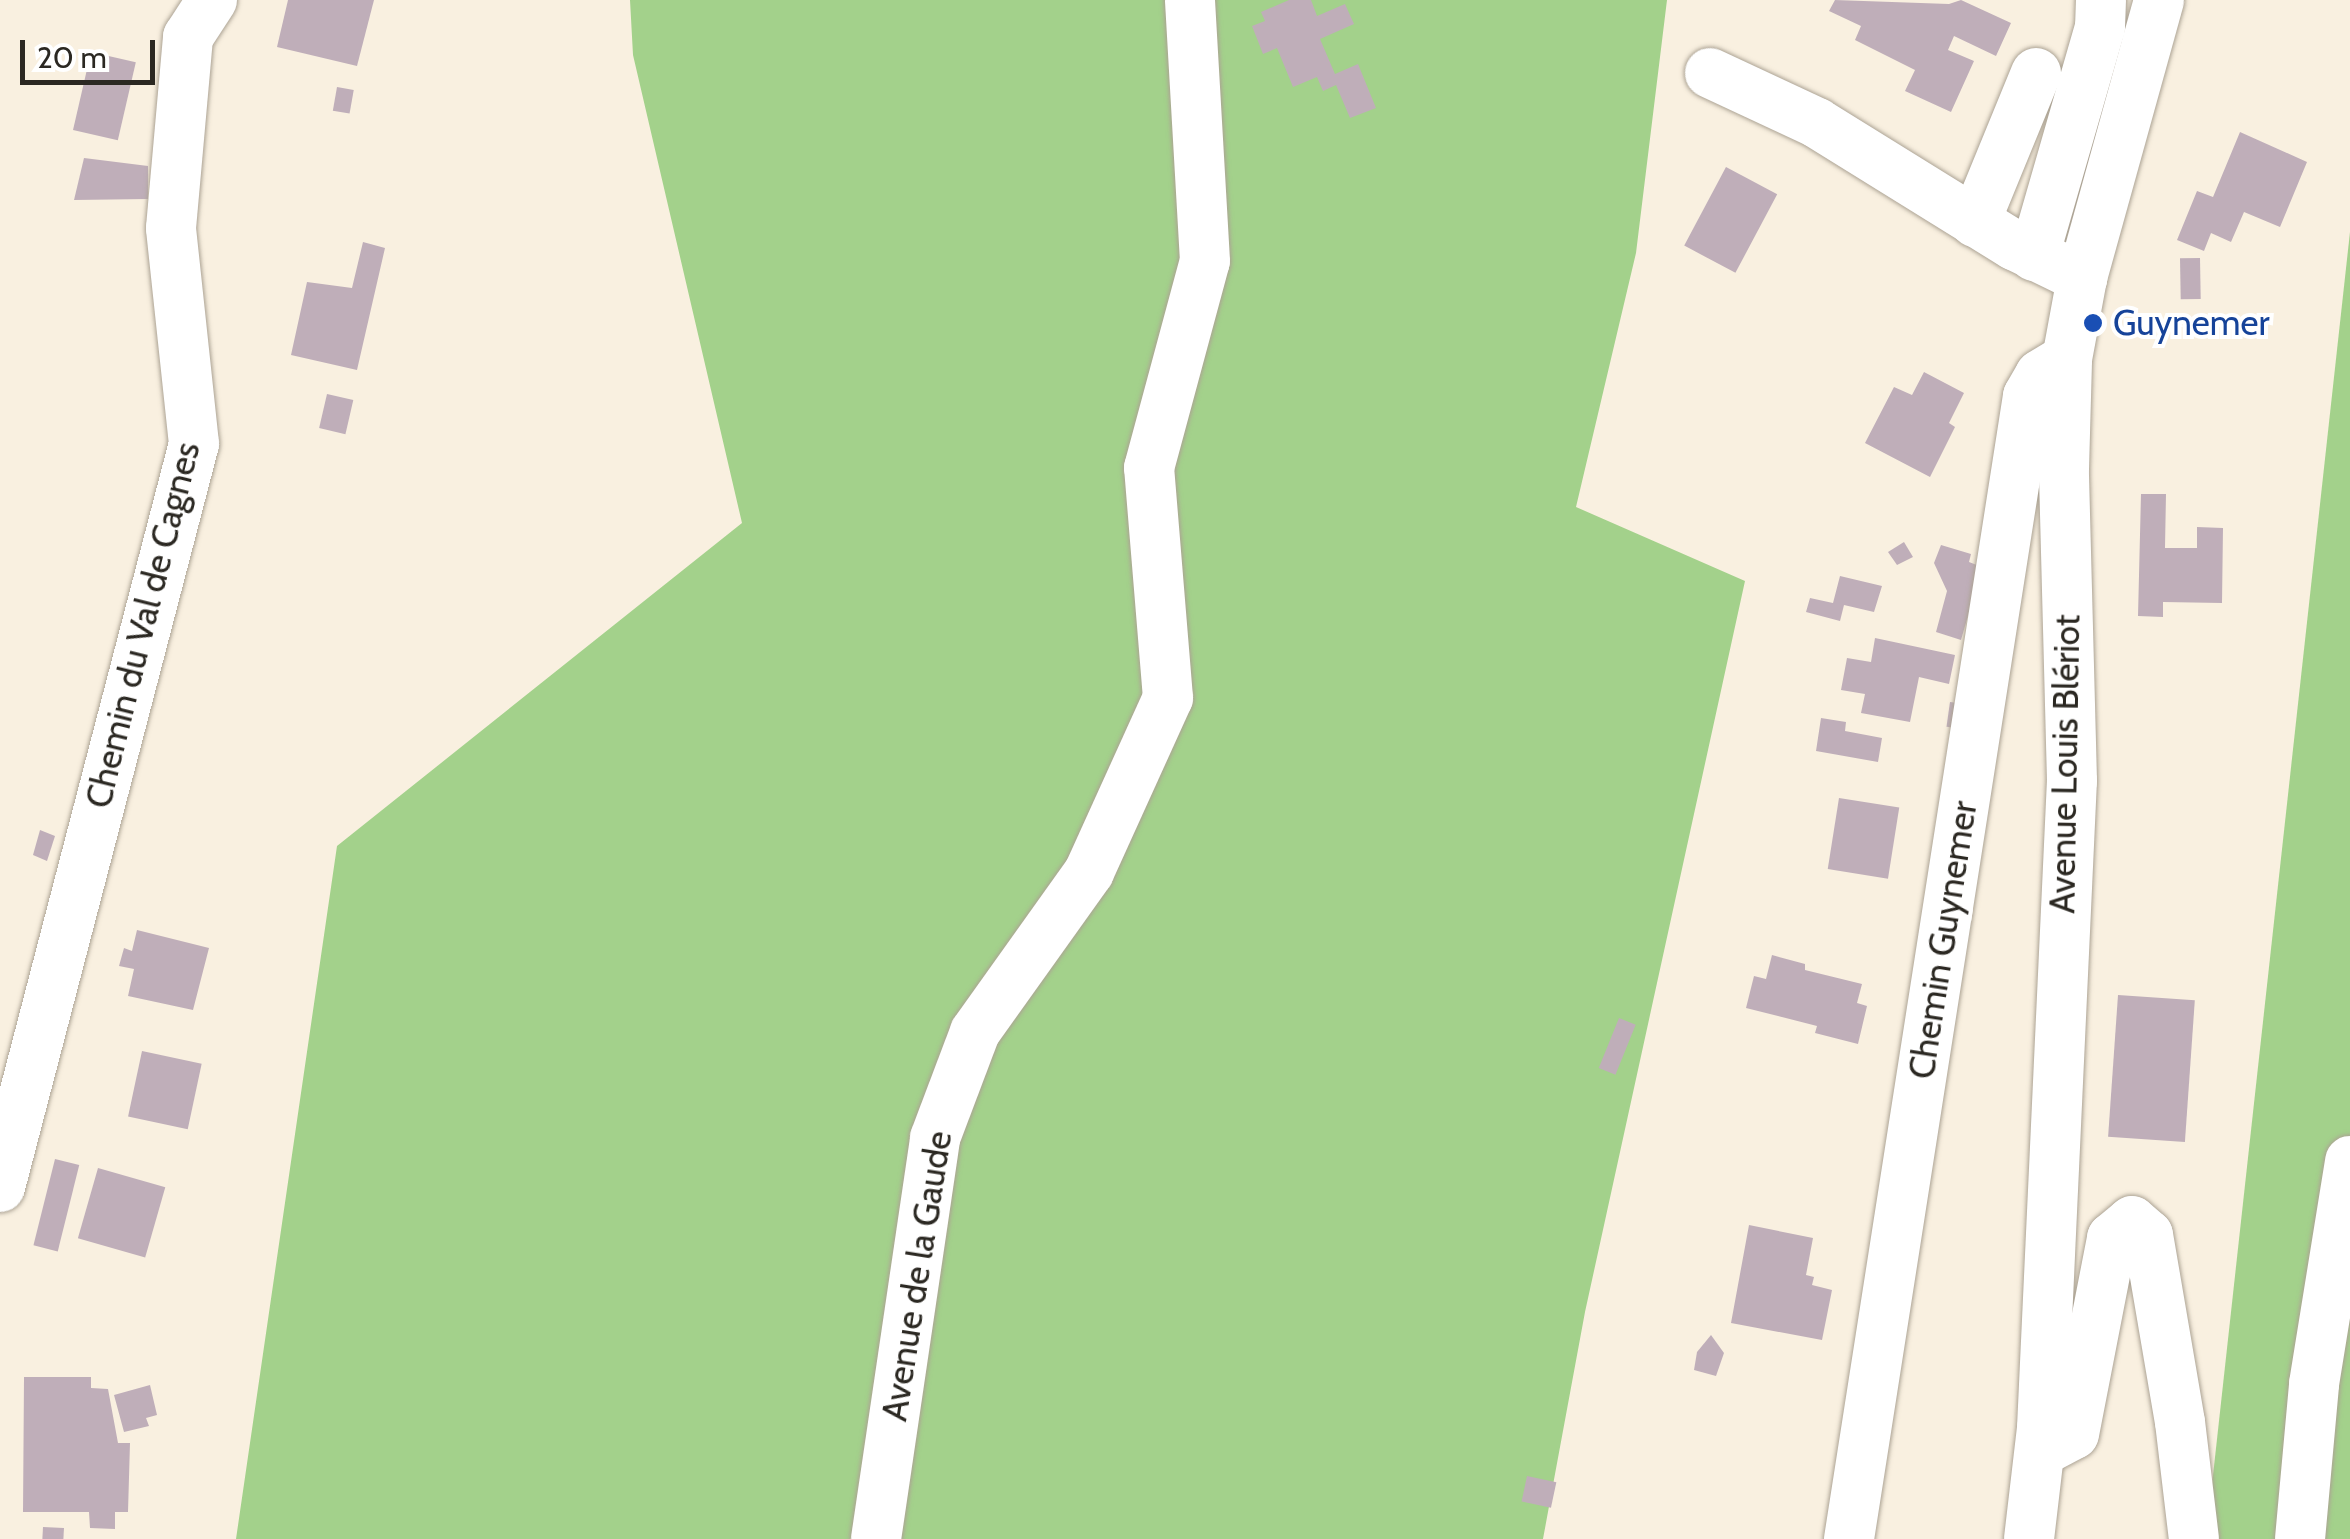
<!DOCTYPE html>
<meta charset="utf-8">
<style>
body{margin:0}
#map{position:relative;width:2350px;height:1539px;overflow:hidden;background:#f9f0e0;font-family:Cabin,sans-serif}
div>[style]{position:absolute}
.green>*{inset:0;background:#a3d18b}
.building>*{inset:0;background:#bfaeb9;transform-origin:0 0}
.roads{filter:drop-shadow(0 0 2px #aca394) drop-shadow(0 0 2px #aca394)}
.minor>*{height:50px;margin:-25px;padding:0 25px;transform-origin:25px;border-radius:25px;background:#fff}
.dots>*{width:28px;height:28px;translate:-50% -50%;box-sizing:border-box;border:5px solid #fff;border-radius:50%}
span{translate:-50% -50%;white-space:nowrap;text-align:center;line-height:1.15;-webkit-text-stroke:8px #fff;paint-order:stroke}
.transit-label{font-size:35px;color:#164399}
.left{translate:0 -50%;text-align:left}
.street-label{font-size:35px;color:#2b2822}
.scale{position:absolute;left:20px;top:40px;width:135px;height:45px;box-sizing:border-box;border:5px solid #2b2822;border-top:0;padding-left:12px;font-size:30px;line-height:35px;white-space:nowrap;color:#2b2822;-webkit-text-stroke:8px #fff;paint-order:stroke}
</style>
<div id="map">
<div class="green">
<div style="clip-path:polygon(630px 0,1667px 0,1636px 253px,1576px 507px,1745px 581px,1585px 1312px,1543px 1539px,236px 1539px,337px 846px,742px 523px,633px 55px)"></div>
<div style="clip-path:polygon(2350px 232px,2350px 1539px,2206px 1539px)"></div>
</div>
<div class="building">
<div style="clip-path:polygon(288px 0,374px 0,357px 66px,277px 47px)"></div>
<div style="clip-path:polygon(1289px 0,1311px 0,1317px 16px,1345px 4px,1354px 24px,1320px 39px,1335px 74px,1358px 64px,1376px 108px,1350px 118px,1336px 85px,1323px 91px,1317px 77px,1293px 87px,1277px 48px,1263px 54px,1252px 26px,1265px 21px,1261px 12px)"></div>
<div style="clip-path:polygon(1835px 0,1949px 4px,1961px 0,2011px 23px,1996px 56px,1954px 36px,1948px 50px,1974px 61px,1951px 112px,1905px 91px,1915px 70px,1855px 40px,1861px 26px,1829px 11px)"></div>
<div style="left:91px;top:52px;width:46px;height:80px;rotate:13deg"></div>
<div style="left:337px;top:87px;width:17px;height:24px;rotate:10deg"></div>
<div style="clip-path:polygon(2240px 132px,2307px 162px,2280px 227px,2244px 212px,2231px 242px,2211px 233px,2204px 251px,2177px 240px,2197px 191px,2213px 197px)"></div>
<div style="clip-path:polygon(84px 158px,148px 166px,148px 199px,74px 200px)"></div>
<div style="left:1726px;top:167px;width:58px;height:89px;rotate:28deg"></div>
<div style="clip-path:polygon(363px 242px,385px 248px,357px 370px,291px 355px,307px 282px,352px 288px)"></div>
<div style="left:2200px;top:258px;width:41px;height:20px;rotate:89deg"></div>
<div style="clip-path:polygon(1924px 372px,1964px 393px,1949px 423px,1955px 427px,1930px 477px,1865px 443px,1894px 387px,1912px 395px)"></div>
<div style="left:327px;top:394px;width:27px;height:35px;rotate:13deg"></div>
<div style="clip-path:polygon(2141px 494px,2166px 494px,2165px 548px,2197px 548px,2197px 527px,2223px 528px,2222px 603px,2163px 602px,2163px 617px,2138px 616px)"></div>
<div style="clip-path:polygon(1904px 542px,1913px 557px,1897px 565px,1888px 552px)"></div>
<div style="clip-path:polygon(1941px 545px,1971px 554px,1969px 562px,1982px 567px,1961px 640px,1936px 632px,1947px 591px,1934px 563px)"></div>
<div style="clip-path:polygon(1840px 576px,1882px 586px,1874px 612px,1844px 605px,1840px 621px,1806px 612px,1810px 598px,1833px 603px)"></div>
<div style="clip-path:polygon(1875px 638px,1955px 655px,1949px 684px,1919px 677px,1910px 722px,1861px 713px,1865px 694px,1841px 690px,1847px 658px,1871px 662px)"></div>
<div style="left:1950px;top:702px;width:15px;height:25px;rotate:8deg"></div>
<div style="clip-path:polygon(1821px 718px,1846px 722px,1845px 731px,1882px 738px,1878px 762px,1816px 751px)"></div>
<div style="left:1839px;top:798px;width:61px;height:72px;rotate:9deg"></div>
<div style="clip-path:polygon(40px 830px,55px 836px,47px 861px,33px 855px)"></div>
<div style="clip-path:polygon(137px 930px,209px 948px,193px 1010px,128px 996px,134px 969px,119px 966px,124px 948px,132px 951px)"></div>
<div style="clip-path:polygon(1772px 955px,1805px 964px,1805px 970px,1862px 984px,1857px 1003px,1867px 1006px,1858px 1044px,1815px 1033px,1817px 1026px,1746px 1008px,1754px 976px,1766px 979px)"></div>
<div style="left:2118px;top:995px;width:77px;height:142px;rotate:4deg"></div>
<div style="left:1619px;top:1018px;width:18px;height:54px;rotate:22deg"></div>
<div style="left:142px;top:1051px;width:61px;height:67px;rotate:12deg"></div>
<div style="left:55px;top:1159px;width:25px;height:89px;rotate:14deg"></div>
<div style="left:98px;top:1168px;width:70px;height:73px;rotate:16deg"></div>
<div style="clip-path:polygon(1749px 1225px,1813px 1238px,1806px 1275px,1814px 1277px,1812px 1285px,1832px 1290px,1822px 1340px,1731px 1323px)"></div>
<div style="clip-path:polygon(1711px 1335px,1724px 1353px,1716px 1376px,1694px 1370px,1697px 1352px)"></div>
<div style="clip-path:polygon(24px 1377px,91px 1377px,91px 1388px,108px 1389px,118px 1443px,130px 1443px,128px 1512px,115px 1512px,115px 1529px,90px 1528px,89px 1512px,23px 1512px)"></div>
<div style="clip-path:polygon(150px 1385px,157px 1415px,146px 1418px,149px 1426px,124px 1432px,114px 1395px)"></div>
<div style="left:1527px;top:1476px;width:30px;height:26px;rotate:12deg"></div>
<div style="left:43px;top:1527px;width:21px;height:12px;rotate:3deg"></div>
</div>
<div class="roads">
<div class="minor">
<div style="left:1710px;top:73px;width:118px;rotate:25deg"></div>
<div style="left:1817px;top:123px;width:232px;rotate:31.8deg"></div>
<div style="left:2014px;top:245px;width:76px;rotate:25.9deg"></div>
<div style="left:1975px;top:222px;width:161px;rotate:-67.7deg"></div>
<div style="left:2034px;top:256px;width:237px;rotate:-73.9deg"></div>
<div style="left:2100px;top:28px;width:28px;rotate:-88deg"></div>
<div style="left:0;top:1187px;width:768px;rotate:-75.37deg"></div>
<div style="left:194px;top:444px;width:217px;rotate:-96.1deg"></div>
<div style="left:171px;top:228px;width:192px;rotate:-84.9deg"></div>
<div style="left:188px;top:37px;width:44px;rotate:-57deg"></div>
<div style="left:2040px;top:1452px;width:38px;rotate:-28deg"></div>
<div style="left:2074px;top:1434px;width:200px;rotate:-79deg"></div>
<div style="left:2112px;top:1238px;width:26px;rotate:-40deg"></div>
<div style="left:2132px;top:1221px;width:21px;rotate:41deg"></div>
<div style="left:2148px;top:1235px;width:190px;rotate:80.3deg"></div>
<div style="left:2180px;top:1422px;width:118px;rotate:83.2deg"></div>
<div style="left:876px;top:1539px;width:405px;rotate:-81.6deg"></div>
<div style="left:935px;top:1138px;width:113px;rotate:-69.3deg"></div>
<div style="left:975px;top:1032px;width:196px;rotate:-54.5deg"></div>
<div style="left:1089px;top:872px;width:191px;rotate:-65.6deg"></div>
<div style="left:1168px;top:698px;width:231px;rotate:-94.7deg"></div>
<div style="left:1149px;top:468px;width:214px;rotate:-74.9deg"></div>
<div style="left:1205px;top:261px;width:261px;rotate:-93.3deg"></div>
<div style="left:1849px;top:1539px;width:1157px;rotate:-81.1deg"></div>
<div style="left:2028px;top:396px;width:24px;rotate:-60deg"></div>
<div style="left:2040px;top:375px;width:31px;rotate:-31deg"></div>
<div style="left:2029px;top:1539px;width:112px;rotate:-83.3deg"></div>
<div style="left:2042px;top:1428px;width:648px;rotate:-87.35deg"></div>
<div style="left:2072px;top:781px;width:312px;rotate:-91.5deg"></div>
<div style="left:2064px;top:469px;width:110px;rotate:-88.4deg"></div>
<div style="left:2067px;top:359px;width:82px;rotate:-79.5deg"></div>
<div style="left:2082px;top:278px;width:288px;rotate:-74.5deg"></div>
<div style="left:2300px;top:1539px;width:156px;rotate:-84.8deg"></div>
<div style="left:2314px;top:1384px;width:226px;rotate:-80.8deg"></div>
</div>
</div>
<div class="dots">
<div style="left:2093px;top:323px;background:#1a4fb4"></div>
</div>
<div class="transit-label">
<span class="left" style="left:2113px;top:323px">Guynemer</span>
</div>
<div class="street-label">
<span style="left:143px;top:625px;rotate:-76deg">Chemin du Val de Cagnes</span>
<span style="left:2065px;top:764px;rotate:-89deg">Avenue Louis Blériot</span>
<span style="left:1943px;top:940px;rotate:-81deg">Chemin Guynemer</span>
<span style="left:917px;top:1276px;rotate:-81deg">Avenue de la Gaude</span>
</div>
<div class="scale">20 m</div>
</div>
